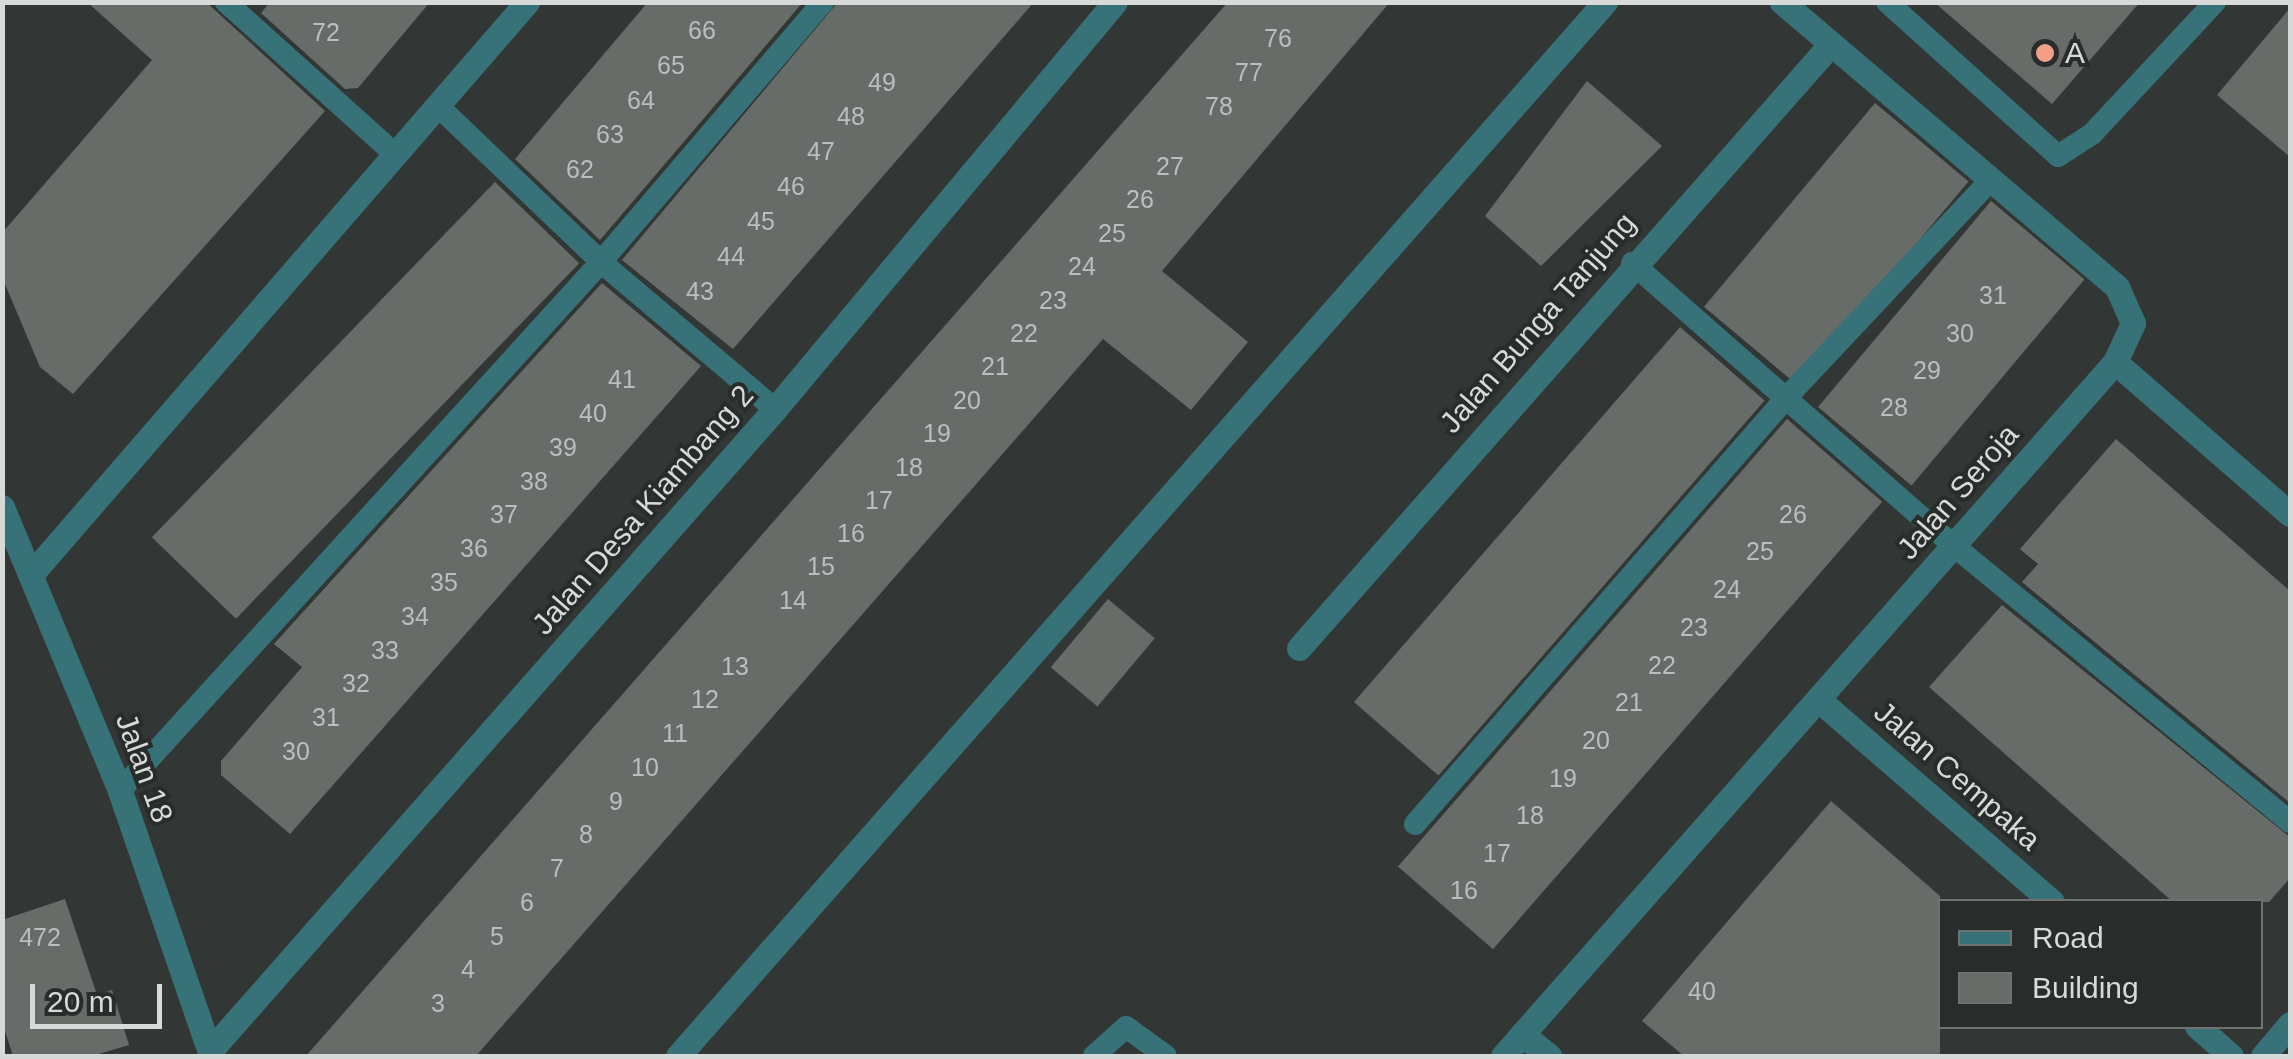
<!DOCTYPE html>
<style>
body{margin:0}
#map{position:relative;width:2293px;height:1059px;overflow:hidden;background:#323735;font-family:Helvetica,sans-serif}
div>[style]{position:absolute}
.building>*{inset:0;background:#686c69;transform-origin:0 0}
.lane>*{height:22px;margin:-11px;padding:0 11px;transform-origin:11px;border-radius:11px;background:#367277}
.street>*{height:25px;margin:-12.5px;padding:0 12.5px;transform-origin:12.5px;border-radius:12.5px;background:#367277}
.dots>*{width:28px;height:28px;translate:-50% -50%;box-sizing:border-box;border:5px solid #282d2b;border-radius:50%}
span{translate:-50% -50%;white-space:nowrap;text-align:center;line-height:1.15;-webkit-text-stroke:8px #282d2b;paint-order:stroke}
.number-label{font-size:25px;color:#bbbebd}
.number-label span{-webkit-text-stroke-width:0}
.poi-label{font-size:30px;color:#d7dad9}
.left{translate:0 -50%;text-align:left}
.street-label{font-size:30px;color:#d7dad9}
.frame{position:absolute;inset:0;border:5px solid #d7dad9;pointer-events:none}
.legend{position:absolute;left:1938px;top:899px;width:325px;height:130px;box-sizing:border-box;background:#282d2b;border:2px solid #6e7271;margin:0;padding:12px 18px;list-style:none;font-size:30px;color:#d7dad9}
.legend li{display:flex;align-items:center;gap:20px;height:50px}
.legend b{width:50px;border:2px solid #6e7271}
.scale{position:absolute;left:30px;top:984px;width:132px;height:45px;box-sizing:border-box;border:5px solid #d7dad9;border-top:0;padding-left:12px;font-size:30px;line-height:35px;white-space:nowrap;color:#d7dad9;-webkit-text-stroke:8px #282d2b;paint-order:stroke}
</style>
<div id="map">
<div class="building">
<div style="clip-path:polygon(87px 2px,206px 2px,325px 111px,73px 394px,40px 367px,2px 277px,2px 233px,152px 60px)"></div>
<div style="clip-path:polygon(270px 2px,430px 2px,358px 88px,345px 89px,261px 13px)"></div>
<div style="clip-path:polygon(648px 2px,803px 2px,600px 240px,515px 159px)"></div>
<div style="clip-path:polygon(838px 2px,1034px 2px,733px 349px,622px 260px)"></div>
<div style="clip-path:polygon(1228px 2px,1390px 2px,1162px 271px,1248px 342px,1191px 410px,1103px 339px,476px 1056px,306px 1056px)"></div>
<div style="clip-path:polygon(1934px 2px,2140px 2px,2052px 104px)"></div>
<div style="clip-path:polygon(2290px 8px,2290px 157px,2217px 95px)"></div>
<div style="clip-path:polygon(1587px 81px,1662px 146px,1541px 266px,1485px 216px)"></div>
<div style="left:1875px;top:103px;width:122px;height:266px;rotate:40deg"></div>
<div style="left:495px;top:182px;width:117px;height:494px;rotate:44deg"></div>
<div style="left:1991px;top:201px;width:122px;height:269px;rotate:40deg"></div>
<div style="clip-path:polygon(602px 283px,701px 366px,290px 834px,221px 775px,221px 761px,302px 667px,274px 644px)"></div>
<div style="left:1680px;top:327px;width:112px;height:497px;rotate:41deg"></div>
<div style="left:1787px;top:419px;width:126px;height:593px;rotate:41deg"></div>
<div style="clip-path:polygon(2116px 439px,2290px 591px,2290px 803px,2022px 582px,2038px 564px,2020px 549px)"></div>
<div style="left:1108px;top:599px;width:61px;height:89px;rotate:40deg"></div>
<div style="clip-path:polygon(2002px 605px,2290px 837px,2290px 878px,2269px 902px,2173px 902px,1929px 687px)"></div>
<div style="clip-path:polygon(1831px 801px,1940px 896px,1940px 1056px,1684px 1056px,1642px 1021px)"></div>
<div style="clip-path:polygon(65px 899px,97px 995px,112px 990px,129px 1045px,92px 1056px,13px 1056px,2px 1022px,2px 920px)"></div>
</div>
<div class="lane">
<div style="left:226px;top:2px;width:229px;rotate:42deg"></div>
<div style="left:1887px;top:2px;width:230px;rotate:42deg"></div>
<div style="left:2058px;top:156px;width:40px;rotate:-32.9deg"></div>
<div style="left:2092px;top:134px;width:180px;rotate:-47deg"></div>
<div style="left:438px;top:106px;width:226px;rotate:43.7deg"></div>
<div style="left:601px;top:262px;width:228px;rotate:40.2deg"></div>
<div style="left:1632px;top:263px;width:429px;rotate:41.3deg"></div>
<div style="left:1954px;top:546px;width:435px;rotate:39.4deg"></div>
<div style="left:120px;top:791px;width:715px;rotate:-47.72deg"></div>
<div style="left:601px;top:262px;width:342px;rotate:-49.5deg"></div>
<div style="left:1415px;top:824px;width:565px;rotate:-48.95deg"></div>
<div style="left:1786px;top:398px;width:298px;rotate:-46.8deg"></div>
<div style="left:1094px;top:1056px;width:43px;rotate:-42.2deg"></div>
<div style="left:1126px;top:1027px;width:49px;rotate:35.9deg"></div>
</div>
<div class="street">
<div style="left:2115px;top:362px;width:232px;rotate:41deg"></div>
<div style="left:2px;top:507px;width:308px;rotate:67.4deg"></div>
<div style="left:120px;top:791px;width:280px;rotate:71deg"></div>
<div style="left:34px;top:571px;width:753px;rotate:-49.09deg"></div>
<div style="left:1299px;top:648px;width:803px;rotate:-48.63deg"></div>
<div style="left:1819px;top:700px;width:308px;rotate:40.9deg"></div>
<div style="left:2197px;top:1026px;width:45px;rotate:41.4deg"></div>
<div style="left:1522px;top:1034px;width:35px;rotate:39deg"></div>
<div style="left:210px;top:1051px;width:855px;rotate:-48.65deg"></div>
<div style="left:775px;top:409px;width:530px;rotate:-50.13deg"></div>
<div style="left:678px;top:1056px;width:1404px;rotate:-48.67deg"></div>
<div style="left:1503px;top:1056px;width:925px;rotate:-48.59deg"></div>
<div style="left:2115px;top:362px;width:43px;rotate:-65.2deg"></div>
<div style="left:2133px;top:323px;width:39px;rotate:-114deg"></div>
<div style="left:2117px;top:287px;width:440px;rotate:-139.6deg"></div>
<div style="left:2263px;top:1056px;width:42px;rotate:-49.8deg"></div>
</div>
<div class="dots">
<div style="left:2045px;top:53px;background:#f49e86"></div>
</div>
<div class="number-label">
<span style="left:702px;top:30px">66</span>
<span style="left:326px;top:32px">72</span>
<span style="left:1278px;top:38px">76</span>
<span style="left:671px;top:65px">65</span>
<span style="left:1249px;top:72px">77</span>
<span style="left:882px;top:82px">49</span>
<span style="left:641px;top:100px">64</span>
<span style="left:1219px;top:106px">78</span>
<span style="left:851px;top:116px">48</span>
<span style="left:610px;top:134px">63</span>
<span style="left:821px;top:151px">47</span>
<span style="left:1170px;top:166px">27</span>
<span style="left:580px;top:169px">62</span>
<span style="left:791px;top:186px">46</span>
<span style="left:1140px;top:199px">26</span>
<span style="left:761px;top:221px">45</span>
<span style="left:1112px;top:233px">25</span>
<span style="left:731px;top:256px">44</span>
<span style="left:1082px;top:266px">24</span>
<span style="left:700px;top:291px">43</span>
<span style="left:1993px;top:295px">31</span>
<span style="left:1053px;top:300px">23</span>
<span style="left:1024px;top:333px">22</span>
<span style="left:1960px;top:333px">30</span>
<span style="left:995px;top:366px">21</span>
<span style="left:1927px;top:370px">29</span>
<span style="left:622px;top:379px">41</span>
<span style="left:967px;top:400px">20</span>
<span style="left:1894px;top:407px">28</span>
<span style="left:593px;top:413px">40</span>
<span style="left:937px;top:433px">19</span>
<span style="left:563px;top:447px">39</span>
<span style="left:909px;top:467px">18</span>
<span style="left:534px;top:481px">38</span>
<span style="left:879px;top:500px">17</span>
<span style="left:504px;top:514px">37</span>
<span style="left:1793px;top:514px">26</span>
<span style="left:851px;top:533px">16</span>
<span style="left:474px;top:548px">36</span>
<span style="left:1760px;top:551px">25</span>
<span style="left:821px;top:566px">15</span>
<span style="left:444px;top:582px">35</span>
<span style="left:1727px;top:589px">24</span>
<span style="left:793px;top:600px">14</span>
<span style="left:415px;top:616px">34</span>
<span style="left:1694px;top:627px">23</span>
<span style="left:385px;top:650px">33</span>
<span style="left:1662px;top:665px">22</span>
<span style="left:735px;top:666px">13</span>
<span style="left:356px;top:683px">32</span>
<span style="left:705px;top:699px">12</span>
<span style="left:1629px;top:702px">21</span>
<span style="left:326px;top:717px">31</span>
<span style="left:675px;top:733px">11</span>
<span style="left:1596px;top:740px">20</span>
<span style="left:296px;top:751px">30</span>
<span style="left:645px;top:767px">10</span>
<span style="left:1563px;top:778px">19</span>
<span style="left:616px;top:801px">9</span>
<span style="left:1530px;top:815px">18</span>
<span style="left:586px;top:834px">8</span>
<span style="left:1497px;top:853px">17</span>
<span style="left:557px;top:868px">7</span>
<span style="left:1464px;top:890px">16</span>
<span style="left:527px;top:902px">6</span>
<span style="left:497px;top:936px">5</span>
<span style="left:40px;top:937px">472</span>
<span style="left:468px;top:969px">4</span>
<span style="left:1702px;top:991px">40</span>
<span style="left:438px;top:1003px">3</span>
</div>
<div class="poi-label">
<span class="left" style="left:2065px;top:53px">A</span>
</div>
<div class="street-label">
<span style="left:1538px;top:323px;rotate:-49deg">Jalan Bunga Tanjung</span>
<span style="left:1958px;top:492px;rotate:-49deg">Jalan Seroja</span>
<span style="left:643px;top:510px;rotate:-49deg">Jalan Desa Kiambang 2</span>
<span style="left:144px;top:768px;rotate:70deg">Jalan 18</span>
<span style="left:1957px;top:776px;rotate:41deg">Jalan Cempaka</span>
</div>
<div class="frame"></div>
<ul class="legend">
<li><b style="height:12px;background:#367277"></b>Road</li>
<li><b style="height:28px;background:#686c69"></b>Building</li>
</ul>
<div class="scale">20 m</div>
</div>
